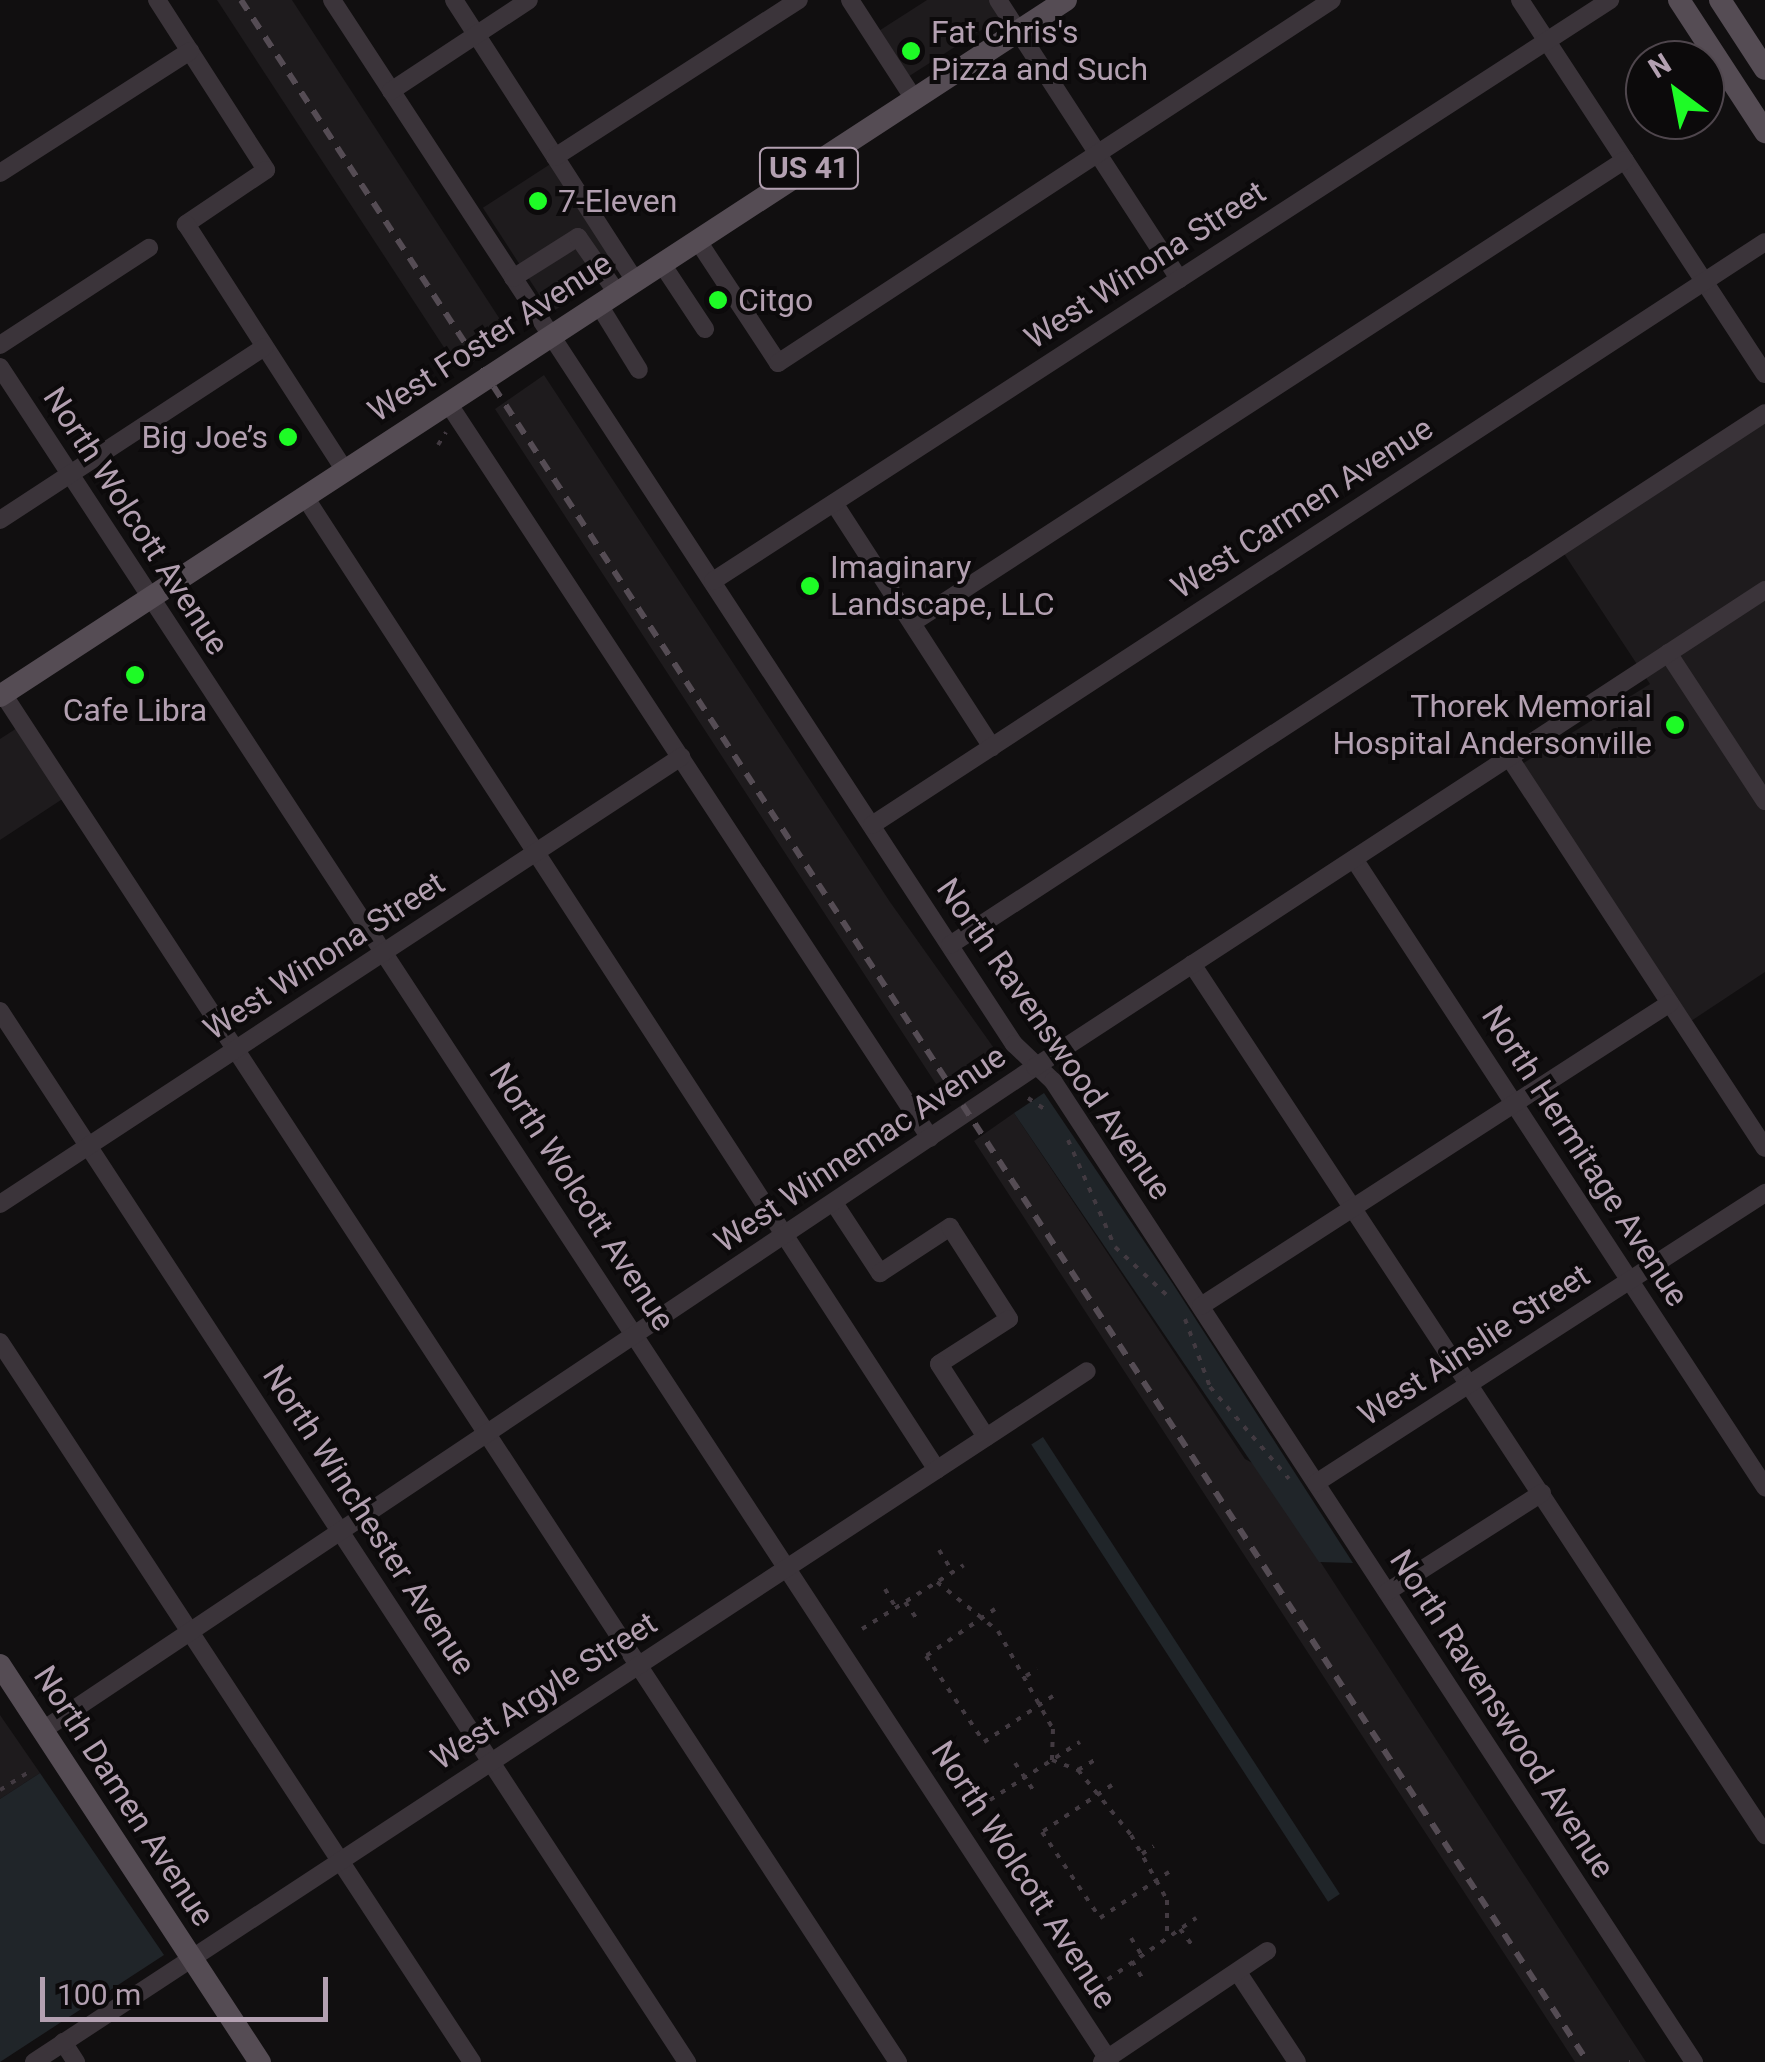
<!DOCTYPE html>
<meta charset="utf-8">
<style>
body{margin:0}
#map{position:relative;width:1765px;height:2062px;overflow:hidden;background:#110f10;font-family:Roboto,sans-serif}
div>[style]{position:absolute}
.built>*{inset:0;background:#1e1b1d;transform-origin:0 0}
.green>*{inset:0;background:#202529;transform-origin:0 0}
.path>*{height:4px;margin-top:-2px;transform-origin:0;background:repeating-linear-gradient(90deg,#423a41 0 5px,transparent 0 13px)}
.minor>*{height:18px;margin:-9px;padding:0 9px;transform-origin:9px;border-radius:9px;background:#3b343a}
.major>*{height:22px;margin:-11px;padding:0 11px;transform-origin:11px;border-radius:11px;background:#554c54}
.rail>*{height:6px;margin-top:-3px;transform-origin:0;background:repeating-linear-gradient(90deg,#554c54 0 12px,transparent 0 22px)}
.dots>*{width:28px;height:28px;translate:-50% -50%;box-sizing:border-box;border:5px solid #0c0a0b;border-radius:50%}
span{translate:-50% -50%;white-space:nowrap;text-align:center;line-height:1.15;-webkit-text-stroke:8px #0c0a0b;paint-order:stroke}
.shield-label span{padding:2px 8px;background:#0c0a0b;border:2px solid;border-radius:8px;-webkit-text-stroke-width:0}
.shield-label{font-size:30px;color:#b3a0b1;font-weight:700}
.poi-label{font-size:32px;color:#b3a0b1}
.left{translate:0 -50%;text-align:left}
.right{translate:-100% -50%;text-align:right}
.street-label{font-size:32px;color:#b3a0b1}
.north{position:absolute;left:1625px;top:40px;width:100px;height:100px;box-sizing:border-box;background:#0c0a0b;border:2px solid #4f464d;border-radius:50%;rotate:328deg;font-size:28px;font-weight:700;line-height:40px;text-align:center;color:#b3a0b1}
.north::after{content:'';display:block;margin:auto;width:35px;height:45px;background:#1efb26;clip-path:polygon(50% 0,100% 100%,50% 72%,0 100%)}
.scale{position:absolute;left:40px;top:1977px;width:288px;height:45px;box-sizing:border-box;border:5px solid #b3a0b1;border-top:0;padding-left:12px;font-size:30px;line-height:35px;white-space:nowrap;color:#b3a0b1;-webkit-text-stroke:8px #0c0a0b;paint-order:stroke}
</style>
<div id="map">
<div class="built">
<div style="clip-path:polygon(217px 0,292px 0,505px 327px,454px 354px,445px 349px)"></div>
<div style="clip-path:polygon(927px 0,995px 0,1005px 15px,903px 80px,874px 34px)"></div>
<div style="left:555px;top:161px;width:125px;height:86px;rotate:57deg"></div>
<div style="clip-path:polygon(544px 375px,890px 902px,996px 1051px,936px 1084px,495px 409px)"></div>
<div style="clip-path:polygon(1765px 416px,1765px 972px,1688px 1023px,1519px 766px,1650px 684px,1561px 549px)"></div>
<div style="clip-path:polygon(17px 728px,64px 798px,0 840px,0 739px)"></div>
<div style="clip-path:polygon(1014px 1113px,1245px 1459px,1258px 1466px,1646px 2062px,1575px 2062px,974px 1141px)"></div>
<div style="clip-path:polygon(0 1715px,40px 1773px,0 1799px)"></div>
</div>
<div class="green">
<div style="clip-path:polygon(1044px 1093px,1173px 1284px,1353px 1563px,1319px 1562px,1014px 1113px)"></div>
<div style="left:1043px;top:1437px;width:545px;height:14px;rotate:57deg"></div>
<div style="clip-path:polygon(40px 1773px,164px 1955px,0 2062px,0 1799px)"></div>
</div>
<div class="path">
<div style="left:438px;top:445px;width:15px;rotate:-58deg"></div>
<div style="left:1028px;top:1098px;width:25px;rotate:34deg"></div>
<div style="left:1068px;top:1140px;width:117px;rotate:66.3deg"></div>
<div style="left:1115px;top:1247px;width:76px;rotate:42.9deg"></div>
<div style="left:1185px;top:1319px;width:72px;rotate:69.8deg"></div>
<div style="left:1210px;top:1387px;width:121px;rotate:49.3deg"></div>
<div style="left:939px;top:1550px;width:26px;rotate:58deg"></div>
<div style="left:937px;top:1582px;width:78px;rotate:38.8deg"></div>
<div style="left:998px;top:1631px;width:112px;rotate:60.7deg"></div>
<div style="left:1053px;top:1729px;width:31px;rotate:92deg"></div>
<div style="left:1052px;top:1760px;width:28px;rotate:21deg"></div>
<div style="left:1078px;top:1770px;width:84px;rotate:50.8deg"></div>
<div style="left:1131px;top:1835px;width:74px;rotate:61deg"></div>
<div style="left:1167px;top:1900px;width:37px;rotate:90deg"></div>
<div style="left:885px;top:1589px;width:20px;rotate:60deg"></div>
<div style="left:905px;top:1602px;width:21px;rotate:55deg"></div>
<div style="left:995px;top:1609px;width:83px;rotate:145.7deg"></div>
<div style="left:926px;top:1656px;width:104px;rotate:56deg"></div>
<div style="left:984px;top:1742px;width:83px;rotate:-33.7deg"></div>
<div style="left:862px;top:1629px;width:120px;rotate:-32.1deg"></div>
<div style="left:1026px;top:1676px;width:13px;rotate:-32deg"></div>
<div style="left:1015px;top:1763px;width:36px;rotate:56deg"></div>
<div style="left:1078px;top:1770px;width:21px;rotate:-31deg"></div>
<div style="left:1112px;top:1785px;width:84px;rotate:146.1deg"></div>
<div style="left:1042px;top:1832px;width:104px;rotate:56deg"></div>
<div style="left:1100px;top:1918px;width:83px;rotate:-33.7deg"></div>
<div style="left:0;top:1790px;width:38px;rotate:-32deg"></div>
<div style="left:979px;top:1807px;width:120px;rotate:-32.8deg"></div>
<div style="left:1142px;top:1854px;width:14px;rotate:-34deg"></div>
<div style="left:1180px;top:1929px;width:25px;rotate:53deg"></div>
<div style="left:1131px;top:1938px;width:19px;rotate:58deg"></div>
<div style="left:1132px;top:1961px;width:23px;rotate:59deg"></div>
<div style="left:1097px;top:1987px;width:121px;rotate:-34.9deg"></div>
<div style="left:1629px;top:2062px;width:1px"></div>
</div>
<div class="minor">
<div style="left:157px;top:0;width:202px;rotate:57.3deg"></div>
<div style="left:266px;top:170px;width:97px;rotate:146deg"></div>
<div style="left:186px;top:224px;width:294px;rotate:57.2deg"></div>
<div style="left:332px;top:0;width:1247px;rotate:56.85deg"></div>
<div style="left:1014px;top:1044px;width:54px;rotate:43.5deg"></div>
<div style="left:1053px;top:1081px;width:1172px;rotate:56.84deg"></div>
<div style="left:454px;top:0;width:334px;rotate:57.2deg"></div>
<div style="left:850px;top:0;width:118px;rotate:57.1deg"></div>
<div style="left:998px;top:0;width:333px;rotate:57deg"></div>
<div style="left:1520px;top:0;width:447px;rotate:56.8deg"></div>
<div style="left:391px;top:91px;width:165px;rotate:-33.4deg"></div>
<div style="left:555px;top:157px;width:290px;rotate:-32.8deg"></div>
<div style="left:0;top:173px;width:226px;rotate:-32.7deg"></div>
<div style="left:698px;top:241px;width:146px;rotate:56.7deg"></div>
<div style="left:778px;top:363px;width:662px;rotate:-33.23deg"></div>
<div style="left:662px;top:264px;width:78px;rotate:56.5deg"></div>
<div style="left:513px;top:278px;width:77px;rotate:-32.2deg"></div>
<div style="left:578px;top:237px;width:68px;rotate:55.1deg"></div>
<div style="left:599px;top:305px;width:76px;rotate:58.4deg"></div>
<div style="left:0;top:345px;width:178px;rotate:-33.1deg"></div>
<div style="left:0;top:367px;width:2026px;rotate:56.78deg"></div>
<div style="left:448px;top:403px;width:879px;rotate:56.74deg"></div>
<div style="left:305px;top:497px;width:1160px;rotate:56.99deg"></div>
<div style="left:834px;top:503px;width:291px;rotate:57.1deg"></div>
<div style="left:0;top:520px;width:316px;rotate:-33.2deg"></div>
<div style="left:713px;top:581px;width:1069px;rotate:-32.93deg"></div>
<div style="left:912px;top:623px;width:850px;rotate:-33deg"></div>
<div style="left:1668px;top:653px;width:177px;rotate:56.8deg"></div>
<div style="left:3px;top:694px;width:1635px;rotate:56.81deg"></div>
<div style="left:1509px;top:757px;width:467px;rotate:56.8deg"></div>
<div style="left:872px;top:825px;width:1066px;rotate:-33.14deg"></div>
<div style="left:1354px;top:859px;width:751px;rotate:56.8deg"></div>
<div style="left:950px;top:945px;width:973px;rotate:-33.13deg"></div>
<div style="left:1192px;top:964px;width:1043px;rotate:56.66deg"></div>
<div style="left:0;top:1011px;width:1256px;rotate:56.83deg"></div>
<div style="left:834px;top:1203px;width:84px;rotate:56.7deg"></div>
<div style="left:880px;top:1273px;width:84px;rotate:-33.3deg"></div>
<div style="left:950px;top:1227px;width:109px;rotate:57.3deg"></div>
<div style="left:1009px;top:1319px;width:83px;rotate:147.3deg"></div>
<div style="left:939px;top:1364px;width:87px;rotate:57.2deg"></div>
<div style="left:0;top:1204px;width:815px;rotate:-33.28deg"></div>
<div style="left:1201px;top:1306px;width:558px;rotate:-32.86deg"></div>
<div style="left:0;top:1342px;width:861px;rotate:56.75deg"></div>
<div style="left:1316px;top:1483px;width:535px;rotate:-32.86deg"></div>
<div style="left:1387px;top:1592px;width:184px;rotate:-32.6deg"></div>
<div style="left:43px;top:1730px;width:1193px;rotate:-33.76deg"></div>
<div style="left:1035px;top:1067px;width:872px;rotate:-33.16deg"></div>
<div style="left:1239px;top:1974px;width:105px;rotate:56.6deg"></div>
<div style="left:63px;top:2042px;width:24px;rotate:57deg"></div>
<div style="left:34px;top:2062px;width:1259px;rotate:-33.27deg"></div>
<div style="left:1102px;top:2062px;width:199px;rotate:-33.9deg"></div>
</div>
<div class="major">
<div style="left:1679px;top:0;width:158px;rotate:56.9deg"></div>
<div style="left:1720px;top:0;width:82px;rotate:56.9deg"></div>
<div style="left:0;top:696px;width:1273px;rotate:-33.14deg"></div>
<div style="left:0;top:1665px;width:475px;rotate:56.8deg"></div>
</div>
<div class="rail">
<div style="left:241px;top:0;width:2463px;rotate:56.85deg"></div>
</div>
<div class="dots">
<div style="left:911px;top:51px;background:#1efb26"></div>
<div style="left:538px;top:201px;background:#1efb26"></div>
<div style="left:718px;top:300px;background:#1efb26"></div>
<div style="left:288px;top:437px;background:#1efb26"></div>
<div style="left:810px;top:586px;background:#1efb26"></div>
<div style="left:135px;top:675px;background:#1efb26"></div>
<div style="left:1675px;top:725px;background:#1efb26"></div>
</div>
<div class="shield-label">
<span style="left:809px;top:168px">US 41</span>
</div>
<div class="poi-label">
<span class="left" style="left:931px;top:51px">Fat Chris's<br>Pizza and Such</span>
<span class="left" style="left:558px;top:201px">7-Eleven</span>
<span class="left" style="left:738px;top:300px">Citgo</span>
<span class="right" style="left:268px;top:437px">Big Joe’s</span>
<span class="left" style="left:830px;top:586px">Imaginary<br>Landscape, LLC</span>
<span class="right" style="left:1652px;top:725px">Thorek Memorial<br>Hospital Andersonville</span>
<span style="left:135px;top:710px">Cafe Libra</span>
</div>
<div class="street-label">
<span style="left:1145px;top:265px;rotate:-33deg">West Winona Street</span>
<span style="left:490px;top:337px;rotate:-33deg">West Foster Avenue</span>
<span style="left:1302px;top:508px;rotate:-33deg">West Carmen Avenue</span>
<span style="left:136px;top:521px;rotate:57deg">North Wolcott Avenue</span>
<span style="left:324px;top:956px;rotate:-33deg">West Winona Street</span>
<span style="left:1054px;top:1039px;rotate:55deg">North Ravenswood Avenue</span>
<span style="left:860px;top:1149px;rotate:-34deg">West Winnemac Avenue</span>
<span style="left:1585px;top:1156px;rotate:57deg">North Hermitage Avenue</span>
<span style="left:582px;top:1197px;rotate:57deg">North Wolcott Avenue</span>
<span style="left:1474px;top:1345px;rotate:-33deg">West Ainslie Street</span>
<span style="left:369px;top:1520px;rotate:57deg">North Winchester Avenue</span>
<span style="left:544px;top:1691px;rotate:-33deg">West Argyle Street</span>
<span style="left:1502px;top:1714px;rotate:57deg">North Ravenswood Avenue</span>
<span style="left:124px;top:1796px;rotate:57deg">North Damen Avenue</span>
<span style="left:1024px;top:1875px;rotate:57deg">North Wolcott Avenue</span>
</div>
<div class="north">N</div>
<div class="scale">100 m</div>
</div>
